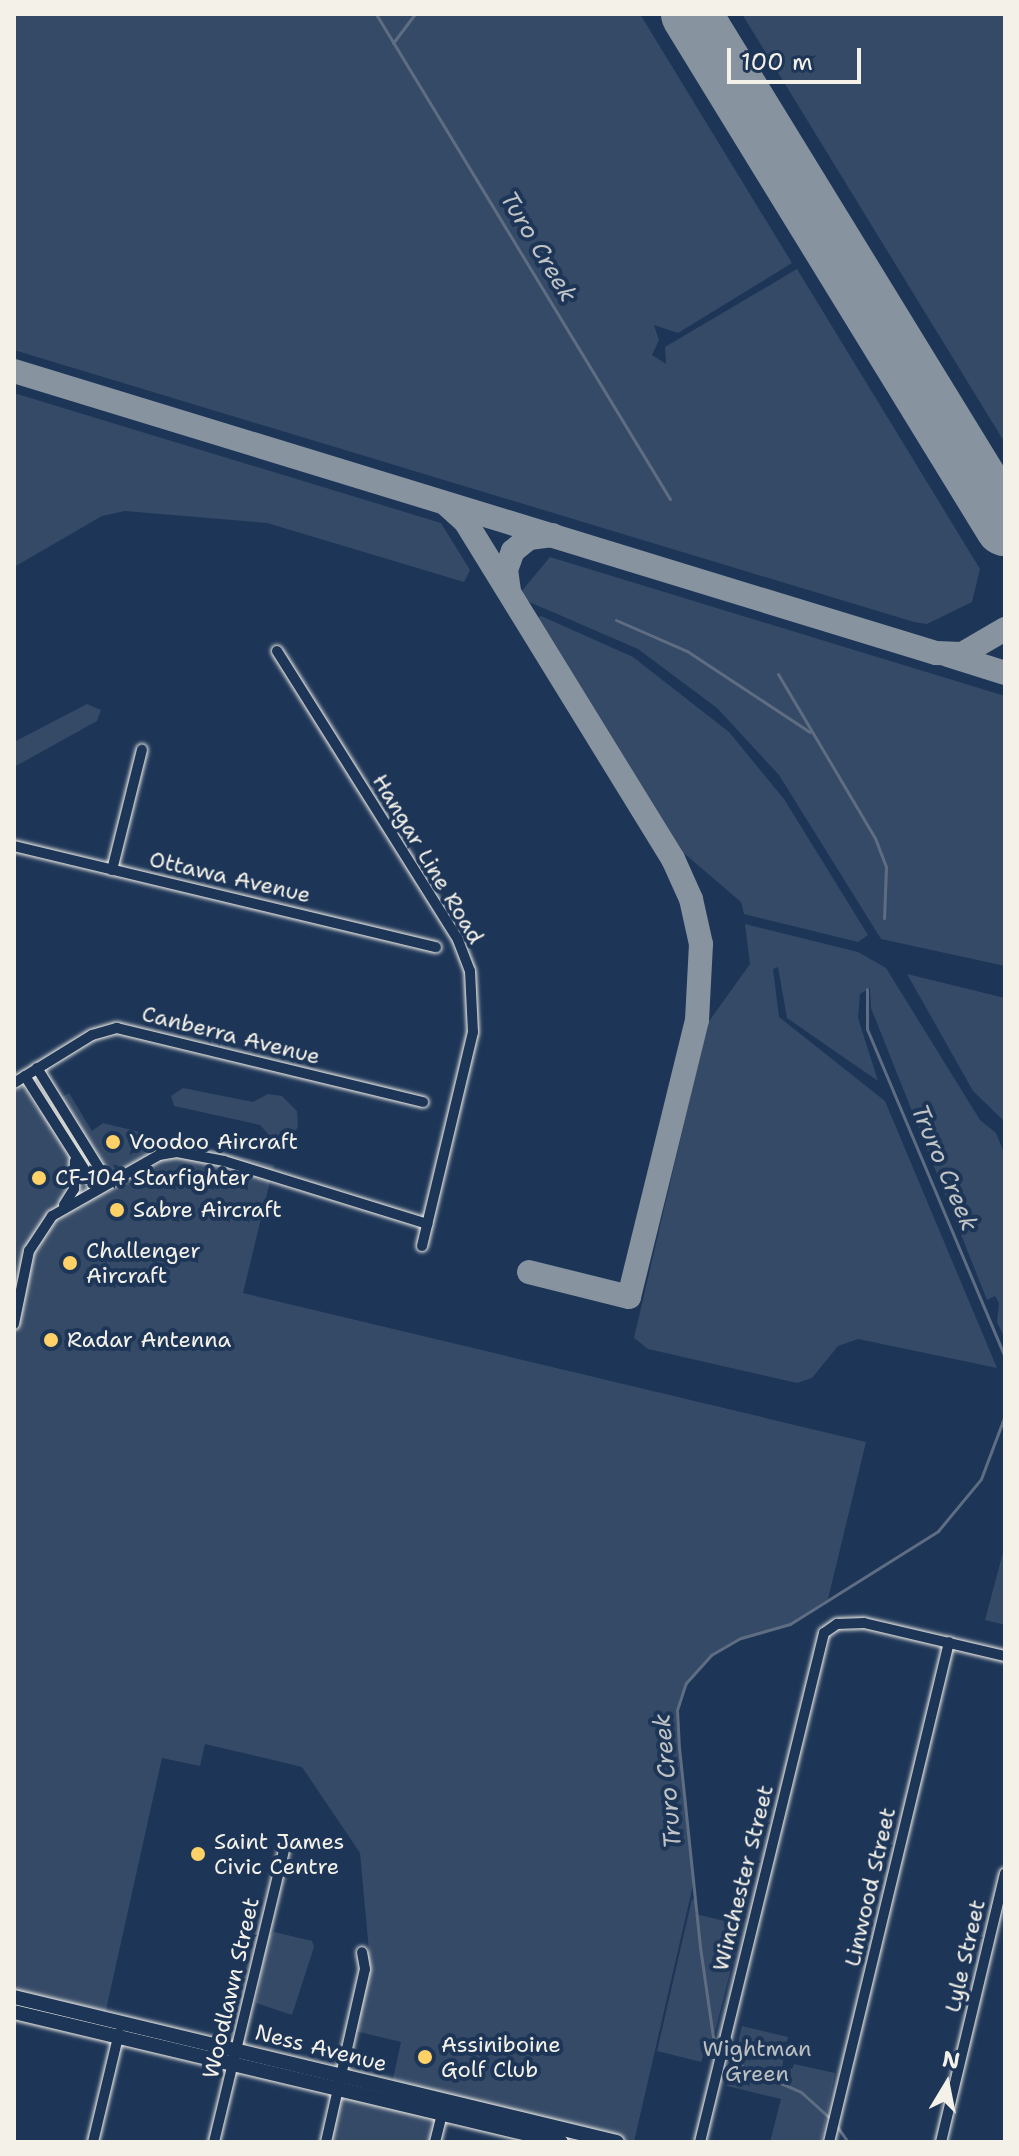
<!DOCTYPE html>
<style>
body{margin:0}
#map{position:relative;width:1019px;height:2156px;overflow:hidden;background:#1d3557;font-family:"Shantell Sans",sans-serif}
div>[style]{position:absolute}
.green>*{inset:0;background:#354a67}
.stream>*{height:3px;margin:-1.5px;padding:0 1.5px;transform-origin:1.5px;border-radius:1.5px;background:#5e6d82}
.taxiway>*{height:24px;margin:-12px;padding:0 12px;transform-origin:12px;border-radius:12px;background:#8893a0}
.runway>*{height:60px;margin:-30px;padding:0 30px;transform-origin:30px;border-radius:30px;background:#8893a0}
.roads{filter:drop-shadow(0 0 2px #f4f1e8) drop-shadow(0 0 2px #f4f1e8)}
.minor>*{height:10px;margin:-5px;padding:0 5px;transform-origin:5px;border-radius:5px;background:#1d3557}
.secondary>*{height:14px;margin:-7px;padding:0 7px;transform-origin:7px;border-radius:7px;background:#1d3557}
.dots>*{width:22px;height:22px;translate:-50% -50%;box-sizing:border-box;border:4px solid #1d3557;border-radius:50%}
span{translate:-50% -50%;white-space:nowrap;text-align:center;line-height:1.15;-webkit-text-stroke:8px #1d3557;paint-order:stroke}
.street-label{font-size:22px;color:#f4f1e8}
.poi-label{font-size:22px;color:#f4f1e8}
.left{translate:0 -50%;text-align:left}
.park-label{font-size:22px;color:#bbbfc1}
.water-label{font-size:24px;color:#c0c3c4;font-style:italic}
.frame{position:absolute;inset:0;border:16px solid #f4f1e8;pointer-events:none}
.north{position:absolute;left:907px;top:2044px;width:80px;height:80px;-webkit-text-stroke:6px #1d3557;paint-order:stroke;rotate:10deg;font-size:22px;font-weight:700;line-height:32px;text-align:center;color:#f4f1e8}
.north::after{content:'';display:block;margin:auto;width:28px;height:36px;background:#f4f1e8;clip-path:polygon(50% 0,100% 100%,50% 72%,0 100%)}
.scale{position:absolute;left:727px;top:48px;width:134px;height:36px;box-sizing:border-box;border:4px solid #f4f1e8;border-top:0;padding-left:10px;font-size:24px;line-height:28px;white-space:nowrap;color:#f4f1e8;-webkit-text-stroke:6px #1d3557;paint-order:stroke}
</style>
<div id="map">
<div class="green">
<i style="clip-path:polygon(14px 14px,640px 14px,792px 263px,678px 333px,654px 325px,659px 340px,652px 355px,666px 364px,665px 347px,797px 269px,980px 569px,972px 602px,927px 624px,914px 622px,14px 350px)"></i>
<i style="clip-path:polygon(742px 14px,1005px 14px,1005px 443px)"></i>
<i style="clip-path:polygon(14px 393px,441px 523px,470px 570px,464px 582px,267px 523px,125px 511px,102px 516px,14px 567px)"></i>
<i style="clip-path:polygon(550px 557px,1005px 696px,1005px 966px,881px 939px,779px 775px,717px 708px,638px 649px,527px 601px,521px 592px)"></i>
<i style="clip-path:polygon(541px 616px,633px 657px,729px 732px,784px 799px,868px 935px,858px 942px,744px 914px,741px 902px,679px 849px,537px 618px)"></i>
<i style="clip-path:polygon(87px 704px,101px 710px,97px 721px,14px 767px,14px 742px)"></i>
<i style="clip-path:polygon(745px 924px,858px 952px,886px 968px,980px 1120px,996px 1133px,1005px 1155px,1005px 1339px,997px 1322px,999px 1303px,995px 1296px,987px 1300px,871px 1008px,870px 988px,860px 994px,858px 1018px,878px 1081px,787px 1018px,778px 967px,773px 969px,779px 1017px,885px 1101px,997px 1368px,858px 1339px,838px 1346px,812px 1378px,797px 1383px,648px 1349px,634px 1338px,707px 1024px,750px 964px)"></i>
<i style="clip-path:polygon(907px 974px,1005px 998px,1005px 1122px,973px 1091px)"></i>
<i style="clip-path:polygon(23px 1086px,39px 1111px,69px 1093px,92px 1131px,103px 1123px,274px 1165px,243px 1293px,866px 1442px,828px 1599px,790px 1624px,742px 1638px,711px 1655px,686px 1683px,677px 1710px,693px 1885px,634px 2142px,391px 2088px,401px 2042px,351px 2030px,365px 1969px,362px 1952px,369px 1951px,360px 1853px,302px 1767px,205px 1744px,200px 1766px,162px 1758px,104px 2019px,14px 1997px,14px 1091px)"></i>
<i style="clip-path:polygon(183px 1088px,253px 1102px,268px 1094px,282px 1096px,297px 1111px,298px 1127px,288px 1141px,276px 1143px,260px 1125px,174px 1106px,171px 1096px)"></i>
<i style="clip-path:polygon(1005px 1545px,1005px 1625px,985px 1620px)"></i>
<i style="clip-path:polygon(692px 1899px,697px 1900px,695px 1914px,742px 1925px,709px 2055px,704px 2054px,701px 2062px,657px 2051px)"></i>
<i style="clip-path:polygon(274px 1932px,312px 1941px,314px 1947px,292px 2015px,256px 2003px,268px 1938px)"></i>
<i style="clip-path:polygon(742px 2026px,788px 2037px,782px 2067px,792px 2069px,794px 2064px,835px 2073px,821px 2142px,770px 2142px,781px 2099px,727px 2086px)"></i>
<i style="clip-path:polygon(338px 2090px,442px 2114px,435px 2142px,326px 2142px)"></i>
</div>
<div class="stream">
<i style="left:376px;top:14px;width:567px;rotate:58.78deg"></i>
<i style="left:393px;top:43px;width:36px;rotate:-53deg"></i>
<i style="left:616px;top:620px;width:77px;rotate:23.6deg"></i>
<i style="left:687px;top:651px;width:147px;rotate:33.4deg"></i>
<i style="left:778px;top:674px;width:191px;rotate:59.4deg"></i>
<i style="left:875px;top:838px;width:31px;rotate:69deg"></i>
<i style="left:886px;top:867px;width:51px;rotate:92.2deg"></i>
<i style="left:867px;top:989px;width:40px;rotate:90deg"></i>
<i style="left:867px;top:1029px;width:357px;rotate:67.2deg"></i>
<i style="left:720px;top:2047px;width:12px;rotate:-125deg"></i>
<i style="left:713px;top:2037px;width:91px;rotate:-98.2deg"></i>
<i style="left:700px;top:1947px;width:200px;rotate:-96deg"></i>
<i style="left:679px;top:1748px;width:38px;rotate:-93deg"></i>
<i style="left:677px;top:1710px;width:28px;rotate:-72deg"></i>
<i style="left:686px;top:1683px;width:38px;rotate:-48deg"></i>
<i style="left:711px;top:1655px;width:34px;rotate:-30deg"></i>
<i style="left:741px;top:1638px;width:51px;rotate:-15.9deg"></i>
<i style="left:790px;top:1624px;width:175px;rotate:-32.1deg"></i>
<i style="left:938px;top:1531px;width:67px;rotate:-50.4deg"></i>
<i style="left:981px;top:1479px;width:68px;rotate:-69.4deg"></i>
<i style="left:725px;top:2053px;width:11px;rotate:52deg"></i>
<i style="left:732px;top:2062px;width:75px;rotate:23.5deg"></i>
<i style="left:801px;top:2092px;width:40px;rotate:42deg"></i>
<i style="left:836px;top:2125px;width:21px;rotate:55deg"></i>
</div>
<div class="taxiway">
<i style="left:14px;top:371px;width:964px;rotate:17.01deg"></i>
<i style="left:936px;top:653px;width:26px;rotate:2deg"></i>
<i style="left:962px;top:654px;width:50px;rotate:-30.2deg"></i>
<i style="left:975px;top:480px;width:58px;rotate:59deg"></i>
<i style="left:446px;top:504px;width:25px;rotate:42deg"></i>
<i style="left:465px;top:521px;width:397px;rotate:58.4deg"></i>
<i style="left:673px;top:859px;width:44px;rotate:65.8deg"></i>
<i style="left:691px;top:899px;width:46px;rotate:77.5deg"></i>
<i style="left:701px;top:944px;width:76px;rotate:93deg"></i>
<i style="left:697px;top:1020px;width:285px;rotate:103.8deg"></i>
<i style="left:629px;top:1297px;width:103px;rotate:-166deg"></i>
<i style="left:509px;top:591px;width:21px;rotate:-98deg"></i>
<i style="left:506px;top:570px;width:20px;rotate:-70deg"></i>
<i style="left:513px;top:551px;width:21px;rotate:-39deg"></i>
<i style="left:529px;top:538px;width:24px;rotate:-7deg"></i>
<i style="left:948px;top:655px;width:60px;rotate:17.5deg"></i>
</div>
<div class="runway">
<i style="left:691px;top:14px;width:601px;rotate:58.48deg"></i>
</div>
<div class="roads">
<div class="minor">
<i style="left:277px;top:651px;width:341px;rotate:57.9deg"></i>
<i style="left:458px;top:940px;width:33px;rotate:69deg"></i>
<i style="left:470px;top:971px;width:61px;rotate:87.2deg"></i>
<i style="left:473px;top:1032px;width:220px;rotate:103.4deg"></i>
<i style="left:14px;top:846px;width:434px;rotate:13.5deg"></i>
<i style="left:112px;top:870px;width:124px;rotate:-76deg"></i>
<i style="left:37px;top:1068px;width:133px;rotate:58.2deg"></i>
<i style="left:25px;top:1076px;width:133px;rotate:57.6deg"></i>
<i style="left:14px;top:1083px;width:92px;rotate:-31.6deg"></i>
<i style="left:92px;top:1035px;width:26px;rotate:-16deg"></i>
<i style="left:117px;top:1028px;width:315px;rotate:13.6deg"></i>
<i style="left:64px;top:1205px;width:19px;rotate:-58deg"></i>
<i style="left:74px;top:1189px;width:28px;rotate:-88deg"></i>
<i style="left:14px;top:1324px;width:75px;rotate:-78.4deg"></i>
<i style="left:29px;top:1251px;width:42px;rotate:-56.7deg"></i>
<i style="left:52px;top:1216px;width:123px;rotate:-29.7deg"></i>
<i style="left:159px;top:1155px;width:18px;rotate:-9deg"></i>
<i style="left:177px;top:1152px;width:48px;rotate:10.8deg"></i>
<i style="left:224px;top:1161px;width:213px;rotate:17.2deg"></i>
<i style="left:93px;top:2142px;width:112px;rotate:-76.6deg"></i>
<i style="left:214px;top:2142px;width:309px;rotate:-76.5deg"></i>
<i style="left:326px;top:2142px;width:177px;rotate:-77.3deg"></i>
<i style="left:365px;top:1969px;width:17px;rotate:-100deg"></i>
<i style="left:435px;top:2142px;width:32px;rotate:-76deg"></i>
<i style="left:700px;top:2142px;width:524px;rotate:-76.31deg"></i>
<i style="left:824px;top:1633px;width:16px;rotate:-35deg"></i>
<i style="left:837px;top:1624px;width:27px;rotate:-2deg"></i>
<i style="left:864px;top:1623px;width:145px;rotate:13.2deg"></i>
<i style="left:829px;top:2142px;width:514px;rotate:-76.5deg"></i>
<i style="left:941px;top:2142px;width:276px;rotate:-76.6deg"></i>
</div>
<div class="secondary">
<i style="left:14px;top:1997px;width:620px;rotate:13.52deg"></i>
<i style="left:14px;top:2012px;width:562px;rotate:13.37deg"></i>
</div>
</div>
<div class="dots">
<i style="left:113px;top:1142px;background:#ffd166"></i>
<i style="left:39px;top:1178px;background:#ffd166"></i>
<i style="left:117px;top:1210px;background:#ffd166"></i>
<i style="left:70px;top:1263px;background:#ffd166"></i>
<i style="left:51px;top:1340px;background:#ffd166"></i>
<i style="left:198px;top:1854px;background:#ffd166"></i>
<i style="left:425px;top:2057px;background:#ffd166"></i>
</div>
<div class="street-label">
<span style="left:428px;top:859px;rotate:59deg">Hangar Line Road</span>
<span style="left:230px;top:877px;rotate:13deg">Ottawa Avenue</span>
<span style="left:231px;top:1035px;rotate:14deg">Canberra Avenue</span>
<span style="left:743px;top:1878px;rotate:-76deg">Winchester Street</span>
<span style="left:870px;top:1887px;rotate:-77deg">Linwood Street</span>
<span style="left:965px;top:1956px;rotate:-77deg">Lyle Street</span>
<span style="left:231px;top:1988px;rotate:-77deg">Woodlawn Street</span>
<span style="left:321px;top:2048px;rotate:14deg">Ness Avenue</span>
</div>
<div class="poi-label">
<span class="left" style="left:129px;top:1142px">Voodoo Aircraft</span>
<span class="left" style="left:55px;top:1178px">CF-104 Starfighter</span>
<span class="left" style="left:133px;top:1210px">Sabre Aircraft</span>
<span class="left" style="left:86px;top:1263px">Challenger<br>Aircraft</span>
<span class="left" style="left:67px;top:1340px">Radar Antenna</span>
<span class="left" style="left:214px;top:1854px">Saint James<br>Civic Centre</span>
<span class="left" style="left:441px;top:2057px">Assiniboine<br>Golf Club</span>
</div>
<div class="park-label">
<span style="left:757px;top:2061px">Wightman<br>Green</span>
</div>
<div class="water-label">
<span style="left:538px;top:247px;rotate:59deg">Turo Creek</span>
<span style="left:944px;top:1168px;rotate:67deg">Truro Creek</span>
<span style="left:668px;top:1781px;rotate:-95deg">Truro Creek</span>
</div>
<div class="frame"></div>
<div class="north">N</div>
<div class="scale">100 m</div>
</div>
